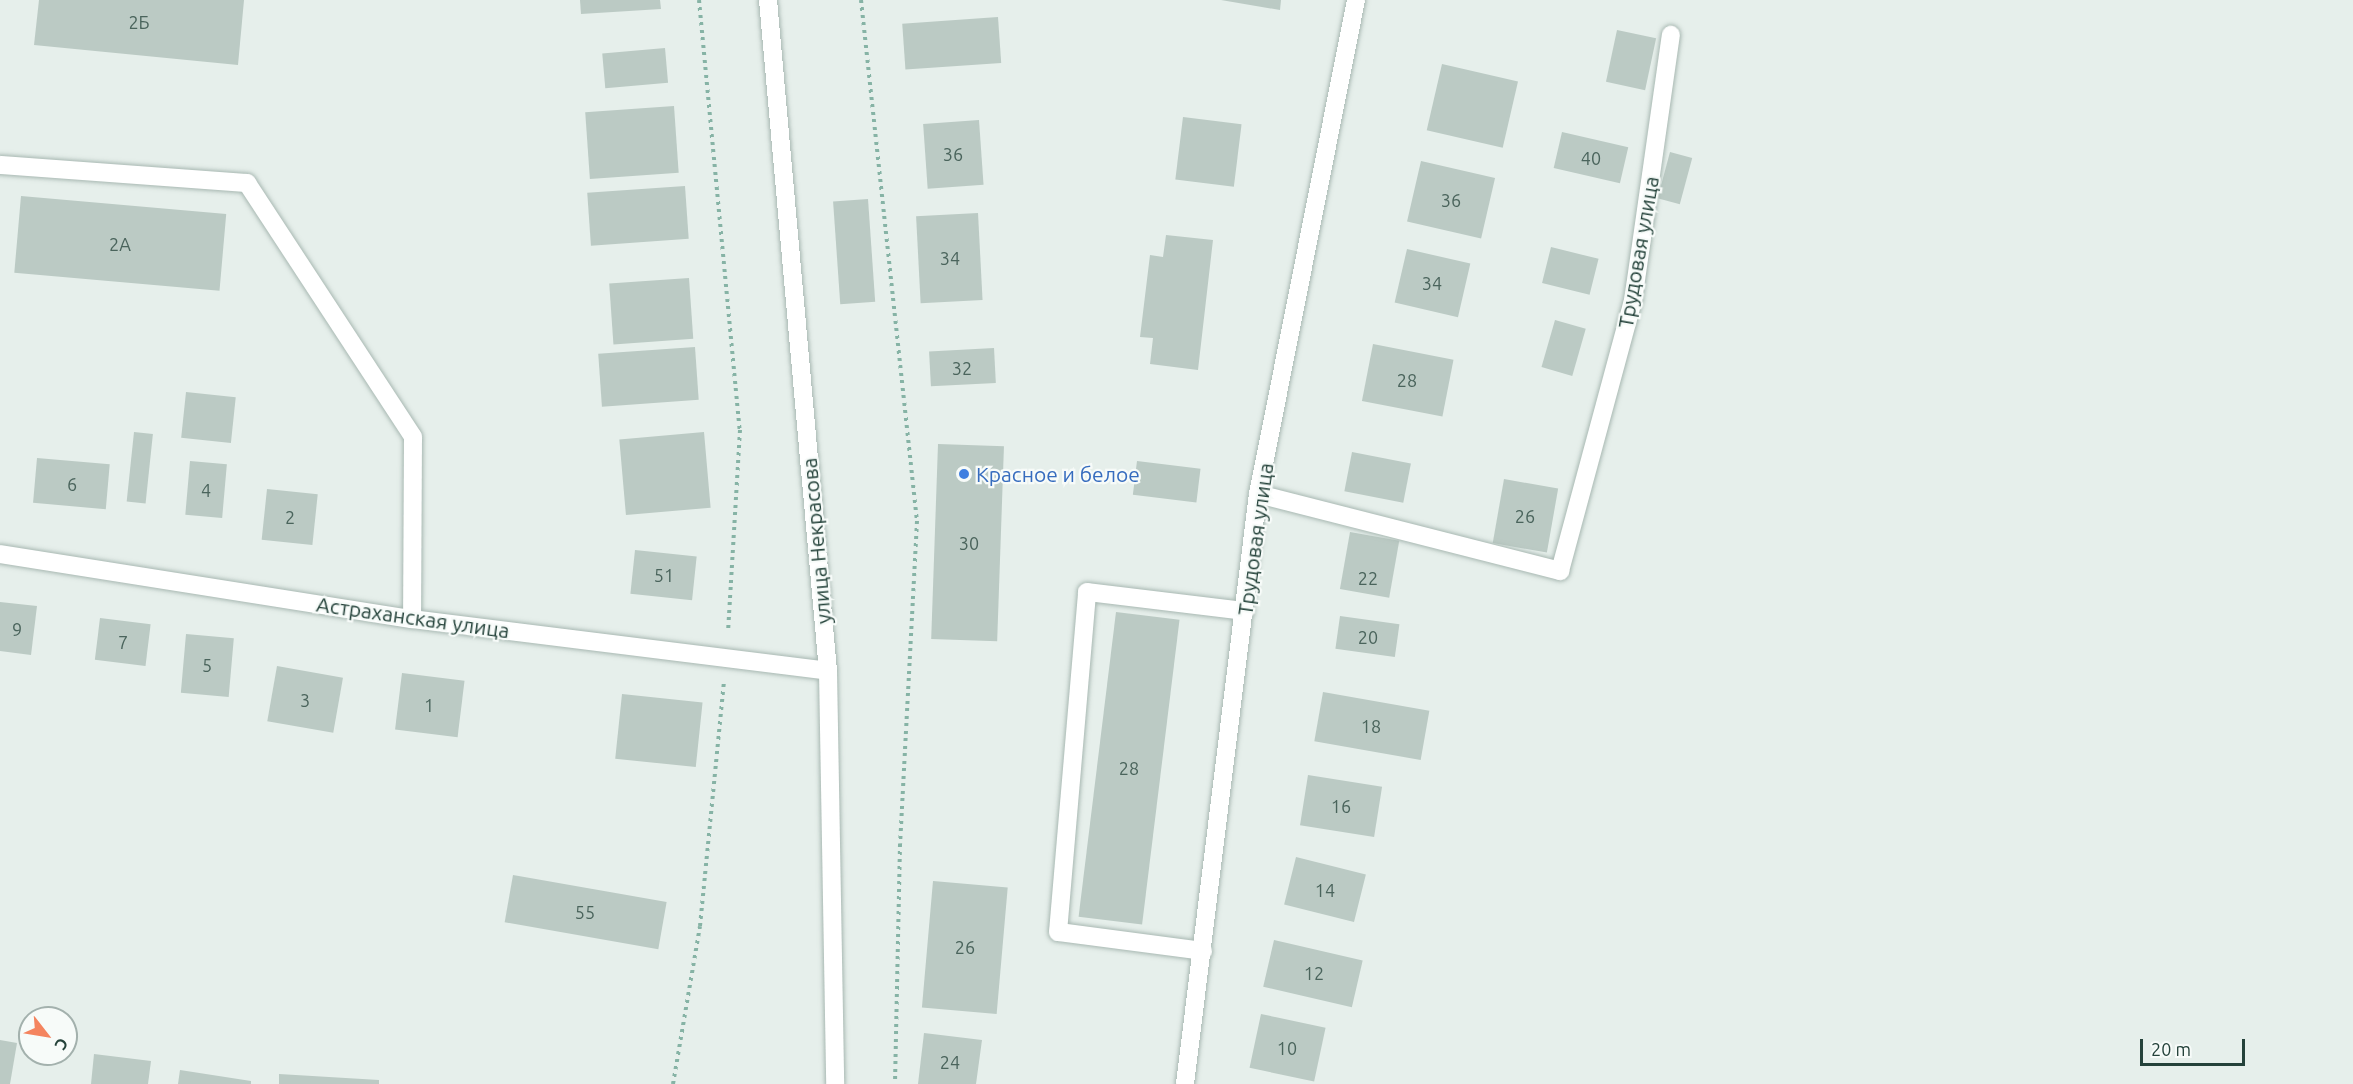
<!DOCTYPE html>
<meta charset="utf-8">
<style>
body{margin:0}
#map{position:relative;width:2353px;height:1084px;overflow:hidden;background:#e6efeb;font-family:Ubuntu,sans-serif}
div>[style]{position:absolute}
.building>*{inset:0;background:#bbcac4;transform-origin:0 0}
.path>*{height:4px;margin-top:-2px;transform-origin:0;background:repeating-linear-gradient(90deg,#86b3a5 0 3px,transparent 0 7.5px)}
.roads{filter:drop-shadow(0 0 2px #a8b8b2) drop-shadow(0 0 2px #a8b8b2)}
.minor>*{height:18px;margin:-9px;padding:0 9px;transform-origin:9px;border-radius:9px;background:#fff}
.dots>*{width:16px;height:16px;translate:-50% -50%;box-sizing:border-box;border:3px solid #f7fbf9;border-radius:50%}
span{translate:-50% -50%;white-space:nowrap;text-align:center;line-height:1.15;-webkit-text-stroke:4.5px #f7fbf9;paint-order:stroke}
.number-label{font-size:18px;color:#4a645c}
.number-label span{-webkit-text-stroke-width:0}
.street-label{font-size:21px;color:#24423a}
.shop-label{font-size:21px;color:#366cbe}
.left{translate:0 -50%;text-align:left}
.north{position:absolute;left:18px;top:1006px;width:60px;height:60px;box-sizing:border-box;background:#f7fbf9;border:2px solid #a3b1ad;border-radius:50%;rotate:121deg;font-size:16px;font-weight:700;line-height:24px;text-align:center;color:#24423a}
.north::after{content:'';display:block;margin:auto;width:21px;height:27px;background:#f4845f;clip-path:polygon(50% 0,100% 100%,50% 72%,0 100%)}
.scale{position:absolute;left:2140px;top:1039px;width:105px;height:27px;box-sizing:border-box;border:3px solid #24423a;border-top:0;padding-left:8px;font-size:18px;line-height:21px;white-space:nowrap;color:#24423a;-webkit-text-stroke:4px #f7fbf9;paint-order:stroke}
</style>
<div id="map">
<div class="building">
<i style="clip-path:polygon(39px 0,244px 0,238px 65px,34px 45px)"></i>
<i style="clip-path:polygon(580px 0,660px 0,661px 9px,581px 14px)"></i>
<i style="clip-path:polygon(1221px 0,1281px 0,1280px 10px)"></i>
<i style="left:998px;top:17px;width:46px;height:96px;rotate:86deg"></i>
<i style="left:1617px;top:30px;width:40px;height:53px;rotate:12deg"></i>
<i style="left:665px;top:48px;width:35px;height:63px;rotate:85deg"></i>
<i style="left:1442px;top:64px;width:78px;height:68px;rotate:13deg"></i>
<i style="left:674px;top:106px;width:67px;height:89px;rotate:86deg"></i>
<i style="left:1183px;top:117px;width:59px;height:63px;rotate:7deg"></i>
<i style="left:979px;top:120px;width:65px;height:56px;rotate:86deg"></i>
<i style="left:1562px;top:132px;width:68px;height:37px;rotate:13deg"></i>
<i style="left:1670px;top:152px;width:23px;height:48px;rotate:15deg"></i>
<i style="left:1421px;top:161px;width:76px;height:62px;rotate:13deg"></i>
<i style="left:685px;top:186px;width:53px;height:98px;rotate:86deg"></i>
<i style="left:21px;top:196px;width:206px;height:77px;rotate:5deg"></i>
<i style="left:868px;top:199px;width:103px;height:35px;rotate:86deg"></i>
<i style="left:978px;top:213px;width:87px;height:62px;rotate:87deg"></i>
<i style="clip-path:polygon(1166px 235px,1213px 240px,1198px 370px,1150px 364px,1153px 338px,1140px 337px,1150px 255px,1163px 257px)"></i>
<i style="left:1551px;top:247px;width:49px;height:37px;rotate:14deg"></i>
<i style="left:1407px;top:249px;width:65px;height:55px;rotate:13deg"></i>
<i style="left:689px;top:278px;width:61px;height:80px;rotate:86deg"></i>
<i style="left:1555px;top:320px;width:32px;height:49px;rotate:16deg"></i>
<i style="left:1373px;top:344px;width:82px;height:58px;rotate:11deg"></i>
<i style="left:695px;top:347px;width:53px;height:97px;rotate:86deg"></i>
<i style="left:994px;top:348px;width:35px;height:65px;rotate:87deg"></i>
<i style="left:186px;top:392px;width:50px;height:46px;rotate:6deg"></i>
<i style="left:134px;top:432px;width:19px;height:70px;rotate:6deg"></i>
<i style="left:704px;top:432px;width:76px;height:85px;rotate:85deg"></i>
<i style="left:938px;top:444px;width:66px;height:195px;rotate:2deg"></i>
<i style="left:1352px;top:452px;width:60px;height:40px;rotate:11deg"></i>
<i style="left:37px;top:458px;width:73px;height:45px;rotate:5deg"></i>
<i style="left:190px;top:461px;width:37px;height:54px;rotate:5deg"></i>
<i style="left:1137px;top:461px;width:64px;height:34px;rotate:7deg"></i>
<i style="left:1504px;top:479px;width:55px;height:65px;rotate:10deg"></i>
<i style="left:267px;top:489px;width:51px;height:51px;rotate:6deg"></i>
<i style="left:1350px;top:532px;width:50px;height:58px;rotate:10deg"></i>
<i style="left:635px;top:550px;width:62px;height:44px;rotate:6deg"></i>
<i style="clip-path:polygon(0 602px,37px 606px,31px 655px,0 651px)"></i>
<i style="left:1116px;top:612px;width:64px;height:307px;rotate:7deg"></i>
<i style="left:1340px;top:616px;width:60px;height:33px;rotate:8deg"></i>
<i style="left:100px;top:618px;width:51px;height:42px;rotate:7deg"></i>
<i style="left:186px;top:634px;width:48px;height:59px;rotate:5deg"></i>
<i style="left:277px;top:666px;width:67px;height:56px;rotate:10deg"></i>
<i style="left:402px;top:673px;width:63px;height:57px;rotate:7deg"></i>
<i style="left:1323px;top:692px;width:108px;height:50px;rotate:10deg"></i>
<i style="left:622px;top:694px;width:81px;height:65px;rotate:6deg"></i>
<i style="left:1308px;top:775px;width:75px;height:51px;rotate:9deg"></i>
<i style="left:1296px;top:857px;width:72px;height:49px;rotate:14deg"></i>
<i style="left:513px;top:875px;width:156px;height:48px;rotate:10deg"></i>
<i style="left:933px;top:881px;width:75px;height:127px;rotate:5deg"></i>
<i style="left:1274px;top:940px;width:91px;height:48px;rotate:13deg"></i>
<i style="left:1261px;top:1014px;width:66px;height:55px;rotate:12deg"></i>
<i style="clip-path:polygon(924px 1033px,982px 1040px,976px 1084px,918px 1084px)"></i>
<i style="clip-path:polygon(0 1040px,17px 1043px,10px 1084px,0 1084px)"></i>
<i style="clip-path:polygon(94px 1054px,151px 1061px,148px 1084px,91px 1084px)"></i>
<i style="clip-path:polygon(180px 1070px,251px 1081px,251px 1084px,178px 1084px)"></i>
<i style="clip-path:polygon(279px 1074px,379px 1080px,379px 1084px,279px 1084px)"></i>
</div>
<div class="path">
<i style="left:699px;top:0;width:432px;rotate:84.6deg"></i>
<i style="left:740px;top:430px;width:201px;rotate:93.4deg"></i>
<i style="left:861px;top:0;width:524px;rotate:83.87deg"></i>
<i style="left:917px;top:521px;width:323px;rotate:93deg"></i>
<i style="left:900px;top:844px;width:240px;rotate:91.2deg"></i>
<i style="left:673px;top:1084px;width:160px;rotate:-80.3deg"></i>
<i style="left:700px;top:926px;width:244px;rotate:-84.4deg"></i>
</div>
<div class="roads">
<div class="minor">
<i style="left:768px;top:0;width:674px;rotate:84.89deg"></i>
<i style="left:828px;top:671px;width:413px;rotate:89deg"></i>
<i style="left:0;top:165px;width:248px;rotate:4.2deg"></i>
<i style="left:247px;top:183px;width:303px;rotate:56.8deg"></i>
<i style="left:413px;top:437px;width:182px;rotate:90.3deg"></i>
<i style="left:1258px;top:494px;width:312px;rotate:14.3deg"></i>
<i style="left:1560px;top:571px;width:280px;rotate:-74.9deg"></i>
<i style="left:1633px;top:301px;width:269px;rotate:-81.9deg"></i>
<i style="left:0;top:554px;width:417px;rotate:9deg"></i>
<i style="left:412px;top:619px;width:419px;rotate:7.1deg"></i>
<i style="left:1203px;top:951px;width:146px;rotate:-172.5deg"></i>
<i style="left:1058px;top:932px;width:341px;rotate:-85.1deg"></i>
<i style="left:1087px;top:592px;width:159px;rotate:6.9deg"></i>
<i style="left:1185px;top:1084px;width:594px;rotate:-82.95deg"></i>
<i style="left:1258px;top:494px;width:504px;rotate:-78.78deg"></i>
</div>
</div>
<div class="dots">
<i style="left:964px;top:474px;background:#3f7fe0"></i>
</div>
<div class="number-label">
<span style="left:139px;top:22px">2Б</span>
<span style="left:953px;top:154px">36</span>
<span style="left:1591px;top:158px">40</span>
<span style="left:1451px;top:200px">36</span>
<span style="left:120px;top:244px">2А</span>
<span style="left:950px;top:258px">34</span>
<span style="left:1432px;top:283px">34</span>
<span style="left:962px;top:368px">32</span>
<span style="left:1407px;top:380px">28</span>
<span style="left:72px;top:484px">6</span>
<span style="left:206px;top:490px">4</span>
<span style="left:1525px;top:516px">26</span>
<span style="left:290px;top:517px">2</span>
<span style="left:969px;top:543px">30</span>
<span style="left:664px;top:575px">51</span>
<span style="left:1368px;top:578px">22</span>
<span style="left:17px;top:629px">9</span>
<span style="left:1368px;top:637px">20</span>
<span style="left:123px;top:642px">7</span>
<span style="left:207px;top:665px">5</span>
<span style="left:305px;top:700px">3</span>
<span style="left:429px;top:705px">1</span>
<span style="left:1371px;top:726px">18</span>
<span style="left:1129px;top:768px">28</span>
<span style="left:1341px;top:806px">16</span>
<span style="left:1325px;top:890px">14</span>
<span style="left:585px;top:912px">55</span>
<span style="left:965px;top:947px">26</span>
<span style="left:1314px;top:973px">12</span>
<span style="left:1287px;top:1048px">10</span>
<span style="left:950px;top:1062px">24</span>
</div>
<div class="street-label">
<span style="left:1638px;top:252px;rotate:-80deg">Трудовая улица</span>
<span style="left:1255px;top:539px;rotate:-82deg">Трудовая улица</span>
<span style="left:816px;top:541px;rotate:-95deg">улица Некрасова</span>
<span style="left:413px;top:617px;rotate:8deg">Астраханская улица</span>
</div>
<div class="shop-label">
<span class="left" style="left:976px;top:474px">Красное и белое</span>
</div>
<div class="north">С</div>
<div class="scale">20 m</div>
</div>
